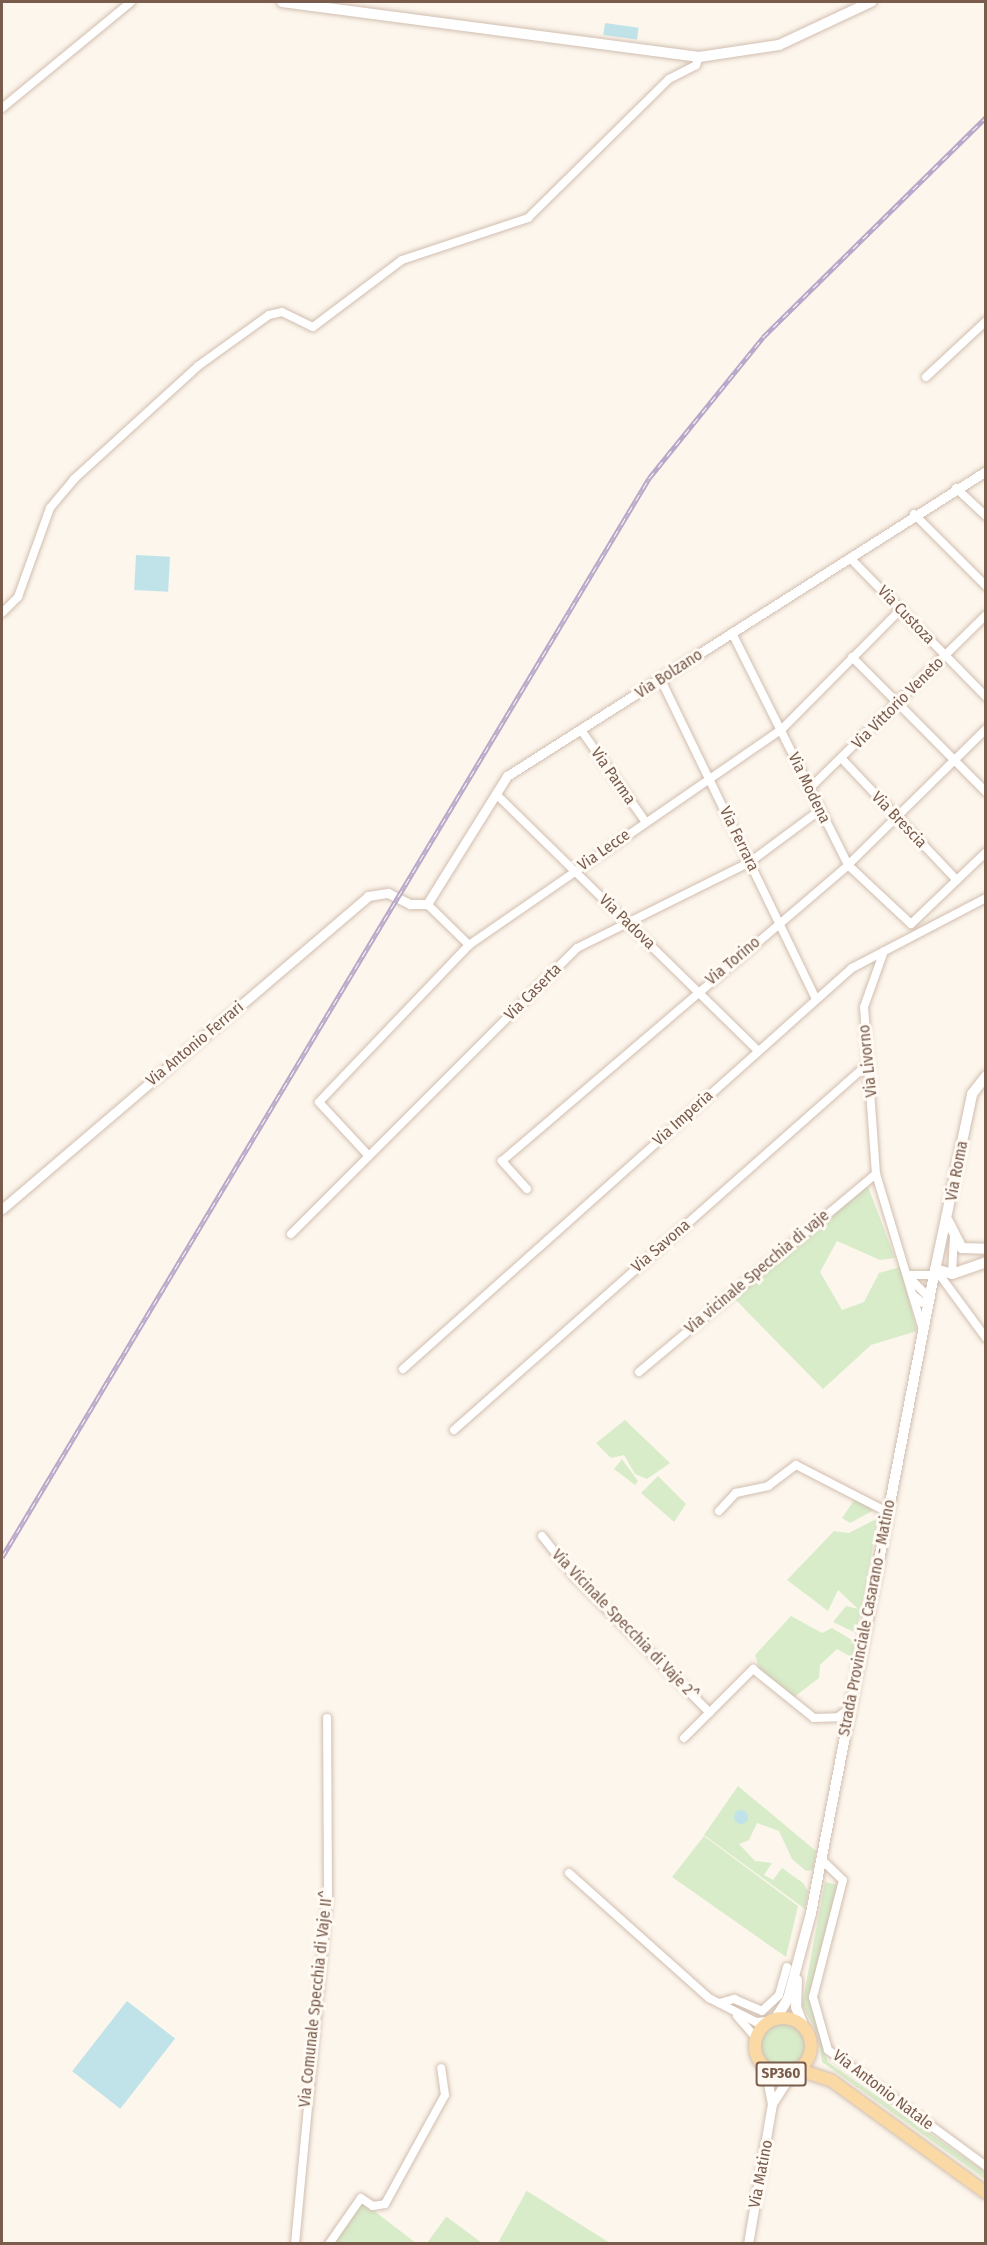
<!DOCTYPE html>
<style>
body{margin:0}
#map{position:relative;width:987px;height:2245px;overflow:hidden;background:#fdf6ec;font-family:"Fira Sans Condensed",sans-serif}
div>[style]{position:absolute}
.green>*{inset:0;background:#d8ecc9}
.round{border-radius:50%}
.water>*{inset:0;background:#bfe3e8;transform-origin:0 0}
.roads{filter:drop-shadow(0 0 2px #d1beb0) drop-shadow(0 0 2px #d1beb0)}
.minor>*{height:8px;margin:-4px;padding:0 4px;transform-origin:4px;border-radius:4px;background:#fff}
.tertiary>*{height:9px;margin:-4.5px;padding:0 4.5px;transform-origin:4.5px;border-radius:4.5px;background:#fff}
.secondary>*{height:10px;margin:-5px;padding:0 5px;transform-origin:5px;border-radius:5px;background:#fff}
.primary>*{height:12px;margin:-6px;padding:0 6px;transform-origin:6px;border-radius:6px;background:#fbd9a5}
.primary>.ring{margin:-6px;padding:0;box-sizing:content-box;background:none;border:12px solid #fbd9a5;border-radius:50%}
.rail>*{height:4.5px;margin-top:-2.25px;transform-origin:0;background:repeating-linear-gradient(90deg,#fffaf3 0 7px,#b9a8c9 0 14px);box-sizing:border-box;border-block:2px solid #b9a8c9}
span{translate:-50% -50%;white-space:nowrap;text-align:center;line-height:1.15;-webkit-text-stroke:6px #fffaf3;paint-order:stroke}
.shield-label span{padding:2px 4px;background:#fffaf3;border:2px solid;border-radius:4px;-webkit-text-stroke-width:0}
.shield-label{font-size:15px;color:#7a5c4d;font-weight:700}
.street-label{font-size:16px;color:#7a5c4d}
.frame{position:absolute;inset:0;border:3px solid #7a5c4d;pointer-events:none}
</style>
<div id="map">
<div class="green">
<i style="clip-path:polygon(867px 1184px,895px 1258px,880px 1260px,837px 1241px,820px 1272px,842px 1310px,864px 1302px,879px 1273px,900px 1267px,917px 1331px,871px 1345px,823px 1389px,732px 1296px)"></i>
<i style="clip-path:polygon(625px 1420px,670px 1463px,647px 1479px,635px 1474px,624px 1455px,611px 1458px,596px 1443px)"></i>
<i style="clip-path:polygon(622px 1459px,638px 1481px,635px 1485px,614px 1469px)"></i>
<i style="clip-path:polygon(658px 1476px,686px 1504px,674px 1522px,641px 1493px)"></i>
<i style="clip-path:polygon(855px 1499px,874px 1510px,850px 1523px,842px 1518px)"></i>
<i style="clip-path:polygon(878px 1518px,865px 1590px,856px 1633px,833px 1622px,846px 1606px,858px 1609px,838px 1590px,828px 1611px,787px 1580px,834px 1531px,849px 1533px)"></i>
<i style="clip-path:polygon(791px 1616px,822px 1633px,832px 1628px,855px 1642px,853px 1658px,837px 1649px,820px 1665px,819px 1678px,790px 1700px,760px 1670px,755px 1655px)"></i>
<i style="clip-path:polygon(738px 1786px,816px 1851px,813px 1870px,806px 1871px,792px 1859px,779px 1831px,757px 1823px,749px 1840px,739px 1844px,755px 1861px,772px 1863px,764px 1875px,773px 1880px,782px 1868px,803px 1883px,808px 1891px,805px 1909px,704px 1835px)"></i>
<i style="clip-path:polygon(704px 1836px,798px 1906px,786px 1957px,672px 1877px)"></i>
<i style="clip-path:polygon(825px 1882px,838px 1885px,809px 1999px,828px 2062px,985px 2172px,985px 2179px,822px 2062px,818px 2034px,802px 2005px)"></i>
<i class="round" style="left:760px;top:2022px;width:46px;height:46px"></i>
<i style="clip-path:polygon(527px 2190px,527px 2191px,610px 2243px,498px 2243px)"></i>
<i style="clip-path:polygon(361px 2201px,416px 2243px,332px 2244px)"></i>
<i style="clip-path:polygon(446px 2217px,447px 2217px,482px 2243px,427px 2243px)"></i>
</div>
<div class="water">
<i style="left:605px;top:23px;width:34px;height:12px;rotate:8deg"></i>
<i style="left:136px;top:555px;width:34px;height:35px;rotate:3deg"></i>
<i class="round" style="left:734px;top:1810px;width:14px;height:14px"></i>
<i style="left:127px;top:2001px;width:61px;height:89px;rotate:38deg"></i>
</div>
<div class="roads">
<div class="minor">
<i style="left:2px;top:108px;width:167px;rotate:-39.4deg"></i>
<i style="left:926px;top:377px;width:82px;rotate:-43deg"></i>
<i style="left:956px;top:488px;width:41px;rotate:43deg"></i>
<i style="left:914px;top:514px;width:102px;rotate:45deg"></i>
<i style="left:851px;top:559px;width:193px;rotate:45.6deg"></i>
<i style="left:2px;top:613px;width:23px;rotate:-45deg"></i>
<i style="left:18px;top:597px;width:95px;rotate:-70.2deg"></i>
<i style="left:50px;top:508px;width:38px;rotate:-50deg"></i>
<i style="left:74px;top:479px;width:168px;rotate:-42.3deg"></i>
<i style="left:198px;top:366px;width:87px;rotate:-35.7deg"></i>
<i style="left:269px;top:315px;width:13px;rotate:-13deg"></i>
<i style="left:282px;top:312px;width:34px;rotate:26deg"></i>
<i style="left:313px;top:327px;width:111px;rotate:-37deg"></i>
<i style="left:402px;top:260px;width:133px;rotate:-18.4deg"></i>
<i style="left:528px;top:218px;width:198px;rotate:-44.6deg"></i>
<i style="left:669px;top:79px;width:30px;rotate:-27deg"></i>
<i style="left:696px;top:65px;width:9px;rotate:-69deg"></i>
<i style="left:732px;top:633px;width:259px;rotate:63.4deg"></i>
<i style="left:848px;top:865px;width:86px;rotate:43.1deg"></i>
<i style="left:911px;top:924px;width:104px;rotate:-43.8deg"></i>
<i style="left:852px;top:657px;width:190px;rotate:45.2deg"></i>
<i style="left:661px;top:680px;width:355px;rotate:64.1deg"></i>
<i style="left:581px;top:730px;width:111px;rotate:54.9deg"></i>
<i style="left:842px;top:759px;width:167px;rotate:46.5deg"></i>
<i style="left:809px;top:789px;width:248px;rotate:-44.5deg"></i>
<i style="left:496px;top:794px;width:367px;rotate:44.4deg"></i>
<i style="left:427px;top:904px;width:59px;rotate:44.3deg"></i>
<i style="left:884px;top:951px;width:59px;rotate:109.7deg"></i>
<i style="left:864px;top:1007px;width:167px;rotate:85.9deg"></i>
<i style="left:876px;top:1174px;width:163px;rotate:73.2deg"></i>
<i style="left:368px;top:1155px;width:72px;rotate:-132.8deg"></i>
<i style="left:319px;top:1102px;width:217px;rotate:-46.3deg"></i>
<i style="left:469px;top:945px;width:379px;rotate:-34.6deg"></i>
<i style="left:781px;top:730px;width:169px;rotate:-45.2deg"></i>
<i style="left:527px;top:1189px;width:38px;rotate:-132deg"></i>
<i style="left:502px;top:1161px;width:455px;rotate:-40.5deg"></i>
<i style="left:848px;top:865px;width:194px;rotate:-44.6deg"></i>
<i style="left:291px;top:1234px;width:404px;rotate:-45deg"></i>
<i style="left:577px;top:948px;width:193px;rotate:-26.4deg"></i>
<i style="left:750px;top:862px;width:87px;rotate:-36.6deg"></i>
<i style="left:936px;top:1270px;width:84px;rotate:53.7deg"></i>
<i style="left:952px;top:1274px;width:37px;rotate:-87deg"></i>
<i style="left:907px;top:1275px;width:33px;rotate:46deg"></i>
<i style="left:930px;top:1299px;width:8px;rotate:150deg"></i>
<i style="left:923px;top:1303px;width:13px;rotate:-141deg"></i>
<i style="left:907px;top:1275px;width:27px"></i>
<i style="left:403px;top:1369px;width:602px;rotate:-41.77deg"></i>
<i style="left:852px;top:968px;width:151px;rotate:-27.6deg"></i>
<i style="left:639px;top:1372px;width:309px;rotate:-39.9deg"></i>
<i style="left:454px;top:1430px;width:554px;rotate:-41.49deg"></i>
<i style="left:719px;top:1511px;width:25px;rotate:-47deg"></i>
<i style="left:736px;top:1493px;width:33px;rotate:-12deg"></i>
<i style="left:768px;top:1486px;width:35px;rotate:-37deg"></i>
<i style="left:796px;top:1465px;width:102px;rotate:27.3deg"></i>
<i style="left:542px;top:1536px;width:50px;rotate:51.5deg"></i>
<i style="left:573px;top:1575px;width:194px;rotate:45.2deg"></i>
<i style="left:684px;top:1738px;width:98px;rotate:-45deg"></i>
<i style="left:753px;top:1669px;width:78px;rotate:38.8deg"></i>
<i style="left:814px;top:1718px;width:24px;rotate:-2deg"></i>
<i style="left:838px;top:1717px;width:14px;rotate:-36deg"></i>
<i style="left:822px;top:1860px;width:29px;rotate:44deg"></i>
<i style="left:843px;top:1880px;width:121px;rotate:104.4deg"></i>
<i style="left:813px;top:1997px;width:55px;rotate:74.2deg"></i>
<i style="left:828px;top:2050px;width:196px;rotate:36.3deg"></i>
<i style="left:569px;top:1873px;width:188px;rotate:41.8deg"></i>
<i style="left:709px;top:1998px;width:53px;rotate:27.1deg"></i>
<i style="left:756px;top:2022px;width:12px;rotate:-5deg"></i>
<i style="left:719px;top:2003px;width:16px;rotate:-15deg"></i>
<i style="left:734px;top:1999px;width:30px;rotate:23deg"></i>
<i style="left:762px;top:2011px;width:23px;rotate:-43deg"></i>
<i style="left:779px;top:1995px;width:29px;rotate:-74deg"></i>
<i style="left:737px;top:2016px;width:29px;rotate:49deg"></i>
<i style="left:295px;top:2244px;width:351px;rotate:-84.6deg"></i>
<i style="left:328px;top:1895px;width:177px;rotate:-90.3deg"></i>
<i style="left:329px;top:2244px;width:56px;rotate:-55.2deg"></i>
<i style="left:361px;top:2198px;width:14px;rotate:34deg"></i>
<i style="left:373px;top:2206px;width:12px;rotate:-9deg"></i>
<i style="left:385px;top:2204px;width:124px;rotate:-61.2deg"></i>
<i style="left:445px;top:2095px;width:27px;rotate:-98deg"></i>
</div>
<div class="tertiary">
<i style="left:2px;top:1209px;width:482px;rotate:-40.5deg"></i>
<i style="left:368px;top:896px;width:20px;rotate:-9deg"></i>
<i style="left:388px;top:893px;width:25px;rotate:27deg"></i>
<i style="left:410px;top:904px;width:17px"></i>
<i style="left:427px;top:904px;width:151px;rotate:-58deg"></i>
<i style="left:507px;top:776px;width:568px;rotate:-32.49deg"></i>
<i style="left:773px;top:2102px;width:35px;rotate:-57deg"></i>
<i style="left:748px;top:2244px;width:142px;rotate:-80.3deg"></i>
<i style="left:772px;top:2104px;width:37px;rotate:-101deg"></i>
</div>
<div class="secondary">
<i style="left:282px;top:2px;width:421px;rotate:7.5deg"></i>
<i style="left:699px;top:57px;width:81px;rotate:-8.5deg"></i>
<i style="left:779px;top:45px;width:102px;rotate:-25.1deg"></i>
<i style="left:948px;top:1221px;width:30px;rotate:63deg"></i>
<i style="left:962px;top:1248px;width:24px;rotate:2deg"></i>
<i style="left:935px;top:1269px;width:18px;rotate:16deg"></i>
<i style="left:952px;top:1274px;width:36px;rotate:-19deg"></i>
<i style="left:797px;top:1980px;width:27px;rotate:92deg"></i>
<i style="left:796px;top:2007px;width:19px;rotate:69deg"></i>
<i style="left:776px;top:2018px;width:22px;rotate:-58deg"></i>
<i style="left:788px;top:1999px;width:89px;rotate:-75deg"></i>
<i style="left:811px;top:1913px;width:650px;rotate:-79.09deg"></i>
<i style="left:934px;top:1275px;width:185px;rotate:-78.1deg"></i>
<i style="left:972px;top:1094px;width:23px;rotate:-52deg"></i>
</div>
<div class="primary">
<i class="ring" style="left:755px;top:2018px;width:44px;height:44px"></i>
<i style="left:799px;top:2070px;width:35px;rotate:18deg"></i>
<i style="left:832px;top:2081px;width:190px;rotate:36deg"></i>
</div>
</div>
<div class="rail">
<i style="left:2px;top:1557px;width:1258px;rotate:-59.05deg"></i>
<i style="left:649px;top:478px;width:181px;rotate:-51deg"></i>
<i style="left:763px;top:337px;width:313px;rotate:-44.6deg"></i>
</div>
<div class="shield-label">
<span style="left:781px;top:2074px">SP360</span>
</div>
<div class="street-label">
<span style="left:906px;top:615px;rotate:46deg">Via Custoza</span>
<span style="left:669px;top:674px;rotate:-33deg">Via Bolzano</span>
<span style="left:898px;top:703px;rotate:-45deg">Via Vittorio Veneto</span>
<span style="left:613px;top:776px;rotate:55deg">Via Parma</span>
<span style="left:809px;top:788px;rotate:64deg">Via Modena</span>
<span style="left:899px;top:820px;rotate:46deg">Via Brescia</span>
<span style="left:739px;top:839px;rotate:64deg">Via Ferrara</span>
<span style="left:604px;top:850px;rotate:-35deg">Via Lecce</span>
<span style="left:627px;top:922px;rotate:44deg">Via Padova</span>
<span style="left:733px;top:961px;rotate:-40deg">Via Torino</span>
<span style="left:533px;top:992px;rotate:-45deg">Via Caserta</span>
<span style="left:195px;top:1044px;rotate:-40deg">Via Antonio Ferrari</span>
<span style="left:868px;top:1061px;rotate:-96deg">Via Livorno</span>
<span style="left:683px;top:1118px;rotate:-42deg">Via Imperia</span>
<span style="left:957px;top:1171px;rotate:-79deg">Via Roma</span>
<span style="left:661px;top:1246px;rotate:-41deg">Via Savona</span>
<span style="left:757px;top:1272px;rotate:-40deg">Via vicinale Specchia di vaje</span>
<span style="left:867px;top:1618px;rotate:-79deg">Strada Provinciale Casarano - Matino</span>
<span style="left:625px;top:1625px;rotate:46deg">Via Vicinale Specchia di Vaje 2^</span>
<span style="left:316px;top:1999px;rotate:-84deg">Via Comunale Specchia di Vaje II^</span>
<span style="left:883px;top:2090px;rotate:37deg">Via Antonio Natale</span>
<span style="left:761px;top:2174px;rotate:-79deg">Via Matino</span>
</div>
<div class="frame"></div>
</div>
